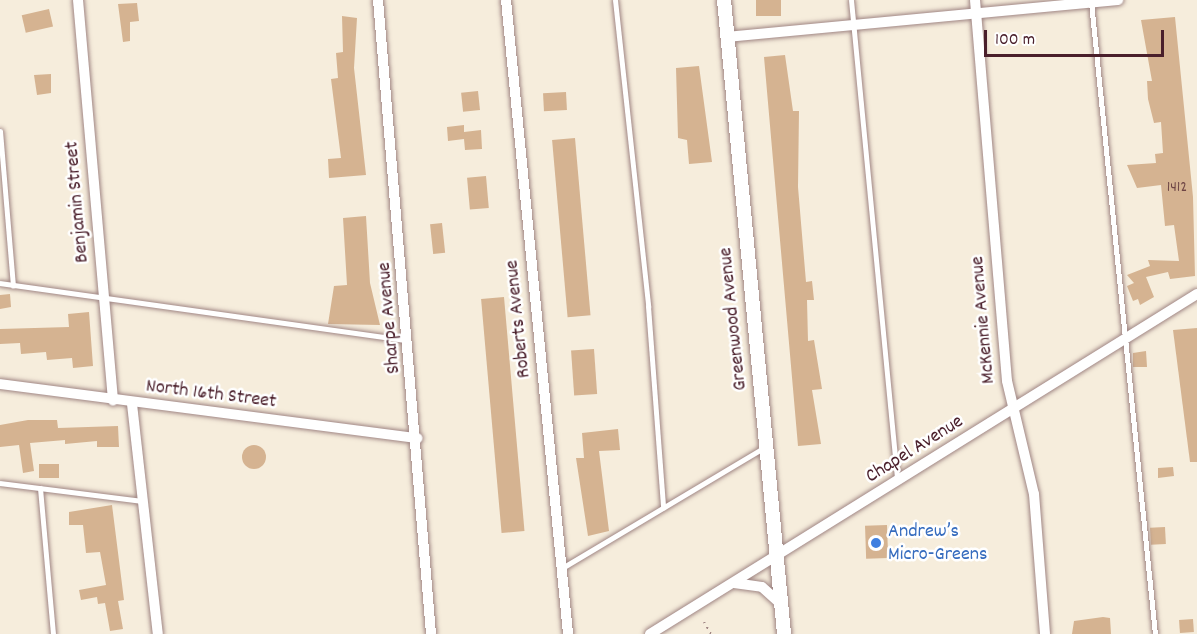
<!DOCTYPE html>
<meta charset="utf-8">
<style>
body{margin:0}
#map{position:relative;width:1197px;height:634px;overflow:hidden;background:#f6eddc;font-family:Dekko,sans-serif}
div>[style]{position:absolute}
.building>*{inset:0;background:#d5b391;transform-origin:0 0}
.round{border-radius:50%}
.path>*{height:2px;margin-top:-1px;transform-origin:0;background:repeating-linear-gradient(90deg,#a08684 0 1.5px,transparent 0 6px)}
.roads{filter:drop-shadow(0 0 2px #a08684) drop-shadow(0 0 2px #a08684)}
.service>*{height:5px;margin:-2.5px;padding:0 2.5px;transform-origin:2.5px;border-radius:2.5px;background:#fff}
.minor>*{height:10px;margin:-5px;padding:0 5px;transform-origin:5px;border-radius:5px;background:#fff}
.tertiary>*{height:14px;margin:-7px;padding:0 7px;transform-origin:7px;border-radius:7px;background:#fff}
.dots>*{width:16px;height:16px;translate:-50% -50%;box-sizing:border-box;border:3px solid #fff;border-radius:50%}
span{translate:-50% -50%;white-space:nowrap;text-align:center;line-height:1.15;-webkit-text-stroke:5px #fff;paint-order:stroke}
.number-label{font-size:16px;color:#6d4444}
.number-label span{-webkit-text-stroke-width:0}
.street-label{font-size:20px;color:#4a1f2b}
.shop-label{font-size:20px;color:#366cbe}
.left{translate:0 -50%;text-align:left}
.scale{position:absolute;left:984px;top:30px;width:180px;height:27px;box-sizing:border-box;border:3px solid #4a1f2b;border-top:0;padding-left:8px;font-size:18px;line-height:21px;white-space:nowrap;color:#4a1f2b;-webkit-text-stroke:4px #fff;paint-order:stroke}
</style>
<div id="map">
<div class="building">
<i style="left:756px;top:0;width:25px;height:16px"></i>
<i style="clip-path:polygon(137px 3px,139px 21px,130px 22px,130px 41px,123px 42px,118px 4px)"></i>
<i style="left:49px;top:9px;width:18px;height:28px;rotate:77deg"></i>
<i style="clip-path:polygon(342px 16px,357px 18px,354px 68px,366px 175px,329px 178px,328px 159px,341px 158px,331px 79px,338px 78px,336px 53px,343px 52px)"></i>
<i style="clip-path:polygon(1175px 17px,1193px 197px,1195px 276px,1170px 279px,1168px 272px,1146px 277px,1154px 297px,1140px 305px,1138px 299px,1133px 301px,1127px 286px,1134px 283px,1127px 275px,1150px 266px,1148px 260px,1179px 261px,1174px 225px,1165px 226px,1161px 185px,1137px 188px,1127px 165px,1156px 163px,1155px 154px,1163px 153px,1161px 122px,1154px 123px,1148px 99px,1147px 81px,1152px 81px,1141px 20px)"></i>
<i style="clip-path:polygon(785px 55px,793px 111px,799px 111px,798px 187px,806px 282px,812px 281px,814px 300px,807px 300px,808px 341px,814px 340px,822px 389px,812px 390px,821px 444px,798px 446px,764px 57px)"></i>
<i style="clip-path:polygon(699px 66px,712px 162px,689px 164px,687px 140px,678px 138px,676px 68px)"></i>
<i style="clip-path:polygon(51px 74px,51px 93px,37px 95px,34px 75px)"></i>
<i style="left:478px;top:91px;width:19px;height:17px;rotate:84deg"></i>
<i style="left:566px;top:92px;width:18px;height:23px;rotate:87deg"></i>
<i style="clip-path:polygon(464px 125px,464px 132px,481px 130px,482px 149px,465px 150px,464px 139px,448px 141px,447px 127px)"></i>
<i style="left:575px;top:138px;width:178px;height:23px;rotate:85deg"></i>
<i style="left:486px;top:176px;width:32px;height:19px;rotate:85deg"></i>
<i style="clip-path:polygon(366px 216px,370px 283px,380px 325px,328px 324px,334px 286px,347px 285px,343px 218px)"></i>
<i style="left:442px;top:223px;width:30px;height:12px;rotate:84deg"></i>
<i style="clip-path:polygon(10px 294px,11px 307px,0 309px,0 295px)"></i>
<i style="left:504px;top:297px;width:235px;height:23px;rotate:85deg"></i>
<i style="clip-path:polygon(89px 312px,93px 366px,73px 368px,72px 358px,47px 360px,46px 352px,21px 354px,20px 343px,0 344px,0 329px,69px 327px,68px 314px)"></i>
<i style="clip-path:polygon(1197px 328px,1197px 462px,1190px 462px,1173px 330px)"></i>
<i style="left:594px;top:349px;width:45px;height:23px;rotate:86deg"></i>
<i style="clip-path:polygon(1146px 351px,1147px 367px,1133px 367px,1133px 353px)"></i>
<i style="clip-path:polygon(28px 420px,57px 420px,58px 428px,118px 426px,119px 447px,97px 447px,97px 441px,65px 444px,65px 440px,30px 443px,34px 471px,23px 473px,19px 445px,0 447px,0 425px)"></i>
<i style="clip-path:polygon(618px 429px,620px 450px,599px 451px,609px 531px,588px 536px,576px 458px,584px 458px,582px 433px)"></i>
<i class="round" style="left:242px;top:445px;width:24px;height:24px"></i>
<i style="left:59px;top:464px;width:14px;height:20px;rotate:90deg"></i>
<i style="clip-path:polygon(1173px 467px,1174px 476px,1158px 478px,1158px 468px)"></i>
<i style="clip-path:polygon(112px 505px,124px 600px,118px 601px,123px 629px,110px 631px,105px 603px,98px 604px,97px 597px,81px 600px,79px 590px,106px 585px,100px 552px,86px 553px,83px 525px,69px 525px,69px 512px)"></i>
<i style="left:887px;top:525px;width:33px;height:22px;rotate:88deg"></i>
<i style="left:1165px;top:527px;width:17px;height:15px;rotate:87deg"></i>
<i style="clip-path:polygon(1103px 617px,1110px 618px,1111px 634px,1072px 634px,1074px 621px)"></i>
<i style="left:1193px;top:619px;width:13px;height:14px;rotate:86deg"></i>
</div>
<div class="path">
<i style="left:704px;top:622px;width:14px;rotate:60deg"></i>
</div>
<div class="roads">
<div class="service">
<i style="left:615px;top:0;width:308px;rotate:83.8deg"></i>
<i style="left:648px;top:306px;width:202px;rotate:85.7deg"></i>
<i style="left:851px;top:0;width:483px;rotate:84.5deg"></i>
<i style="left:1091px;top:2px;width:635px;rotate:84.22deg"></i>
<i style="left:0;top:131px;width:155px;rotate:85.2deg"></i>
<i style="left:0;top:283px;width:412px;rotate:8deg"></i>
<i style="left:0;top:483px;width:143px;rotate:7.2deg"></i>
<i style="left:40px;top:488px;width:147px;rotate:84.9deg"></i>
<i style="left:562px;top:568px;width:236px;rotate:-30.8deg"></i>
</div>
<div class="minor">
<i style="left:78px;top:0;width:402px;rotate:85deg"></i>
<i style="left:378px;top:0;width:636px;rotate:85.22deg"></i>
<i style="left:506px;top:0;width:637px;rotate:84.41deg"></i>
<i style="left:975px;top:0;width:382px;rotate:85.2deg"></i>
<i style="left:1007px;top:381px;width:116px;rotate:76.6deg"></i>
<i style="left:1034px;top:494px;width:140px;rotate:85.5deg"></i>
<i style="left:726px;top:37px;width:394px;rotate:-5.4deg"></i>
<i style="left:0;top:384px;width:421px;rotate:7.4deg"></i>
<i style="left:132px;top:404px;width:231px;rotate:83.6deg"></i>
<i style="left:734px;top:583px;width:28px;rotate:8deg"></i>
<i style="left:762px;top:587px;width:25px;rotate:42deg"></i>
<i style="left:650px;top:634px;width:644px;rotate:-31.86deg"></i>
</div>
<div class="tertiary">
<i style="left:724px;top:0;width:637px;rotate:84.59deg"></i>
</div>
</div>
<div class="dots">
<i style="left:876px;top:543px;background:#3f7fe0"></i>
</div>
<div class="number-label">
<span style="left:1177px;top:188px">1412</span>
</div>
<div class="street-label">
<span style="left:78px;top:202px;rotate:-95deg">Benjamin Street</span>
<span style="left:390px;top:318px;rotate:-95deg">Sharpe Avenue</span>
<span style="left:519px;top:319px;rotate:-96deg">Roberts Avenue</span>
<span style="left:734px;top:319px;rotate:-96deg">Greenwood Avenue</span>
<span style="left:984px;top:320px;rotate:-95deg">McKennie Avenue</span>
<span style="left:211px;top:395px;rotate:7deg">North 16th Street</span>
<span style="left:915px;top:450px;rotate:-32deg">Chapel Avenue</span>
</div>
<div class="shop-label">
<span class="left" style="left:888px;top:544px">Andrew’s<br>Micro-Greens</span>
</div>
<div class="scale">100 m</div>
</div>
